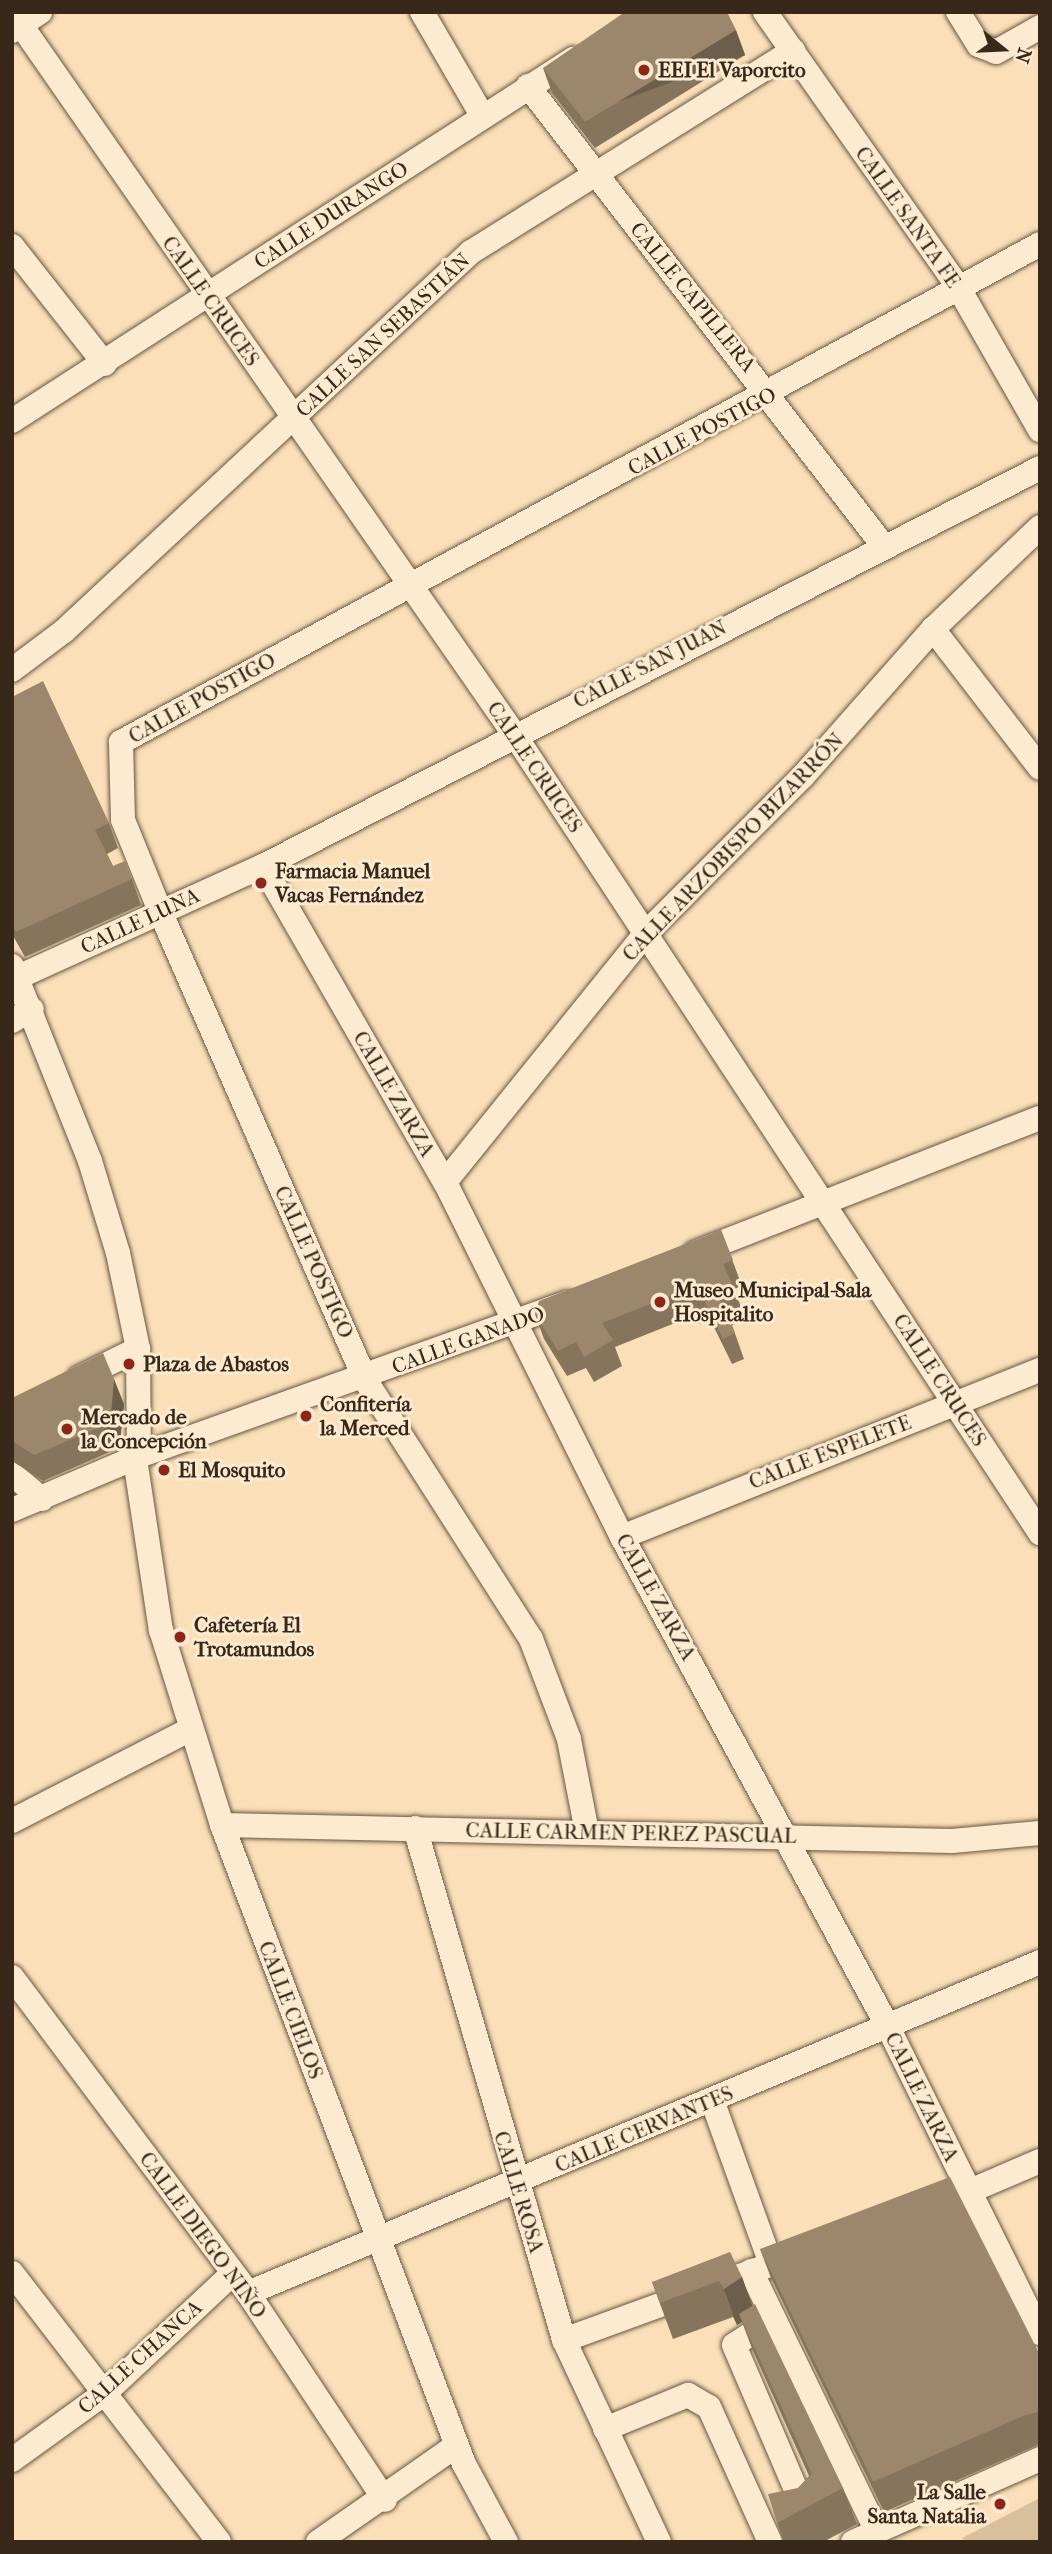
<!DOCTYPE html>
<meta charset="utf-8">
<style>
body{margin:0}
#map{position:relative;width:1052px;height:2554px;overflow:hidden;background:#fadfb8;font-family:"IM FELL French Canon",serif}
div>[style]{position:absolute}
.green>*{inset:0;background:#d9c09d}
.roads{filter:drop-shadow(0 0 2px #685642) drop-shadow(0 0 2px #685642)}
.minor>*{height:24px;margin:-12px;padding:0 12px;transform-origin:12px;border-radius:12px;background:#fcead1}
.wall>*{inset:0;background:#86745d}
.shaded-wall>*{inset:0;background:#6d5e4c;transform-origin:0 0}
.building>*{inset:0;background:#9c876c}
.dots>*{width:19px;height:19px;translate:-50% -50%;box-sizing:border-box;border:4px solid #fcead1;border-radius:50%}
span{translate:-50% -50%;white-space:nowrap;text-align:center;line-height:1.15;-webkit-text-stroke:6px #fcead1;paint-order:stroke}
.poi-label{font-size:21px;color:#37281a;font-weight:700}
.left{translate:0 -50%;text-align:left}
.right{translate:-100% -50%;text-align:right}
.street-label{font-size:21px;color:#37281a}
.frame{position:absolute;inset:0;border:14px solid #37281a;pointer-events:none}
.north{position:absolute;left:968px;top:14px;width:70px;height:70px;-webkit-text-stroke:5px #fcead1;paint-order:stroke;rotate:108deg;font-size:19px;font-weight:700;line-height:28px;text-align:center;color:#37281a}
.north::after{content:'';display:block;margin:auto;width:24px;height:32px;background:#37281a;clip-path:polygon(50% 0,100% 100%,50% 72%,0 100%)}
</style>
<div id="map">
<div class="green">
<i style="clip-path:polygon(1040px 2498px,1040px 2542px,965px 2542px,962px 2538px)"></i>
</div>
<div class="roads">
<div class="minor">
<i style="left:12px;top:12px;width:879px;rotate:55.19deg"></i>
<i style="left:514px;top:734px;width:957px;rotate:56.64deg"></i>
<i style="left:422px;top:12px;width:119px;rotate:59.8deg"></i>
<i style="left:765px;top:12px;width:336px;rotate:54.9deg"></i>
<i style="left:958px;top:287px;width:165px;rotate:60.2deg"></i>
<i style="left:958px;top:12px;width:39px;rotate:58deg"></i>
<i style="left:979px;top:45px;width:18px;rotate:22deg"></i>
<i style="left:996px;top:52px;width:51px;rotate:-29.6deg"></i>
<i style="left:12px;top:31px;width:34px;rotate:-34deg"></i>
<i style="left:528px;top:86px;width:579px;rotate:52.3deg"></i>
<i style="left:12px;top:246px;width:150px;rotate:51.8deg"></i>
<i style="left:12px;top:421px;width:668px;rotate:-32.83deg"></i>
<i style="left:933px;top:629px;width:175px;rotate:52.4deg"></i>
<i style="left:12px;top:670px;width:65px;rotate:-36.9deg"></i>
<i style="left:64px;top:631px;width:556px;rotate:-42.96deg"></i>
<i style="left:471px;top:252px;width:380px;rotate:-32deg"></i>
<i style="left:263px;top:866px;width:365px;rotate:60.1deg"></i>
<i style="left:445px;top:1182px;width:397px;rotate:63.5deg"></i>
<i style="left:622px;top:1537px;width:555px;rotate:61.5deg"></i>
<i style="left:887px;top:2025px;width:344px;rotate:63.6deg"></i>
<i style="left:12px;top:966px;width:210px;rotate:68.2deg"></i>
<i style="left:90px;top:1161px;width:96px;rotate:73.1deg"></i>
<i style="left:118px;top:1253px;width:98px;rotate:78.2deg"></i>
<i style="left:138px;top:1349px;width:107px;rotate:89.5deg"></i>
<i style="left:18px;top:977px;width:269px;rotate:-24.4deg"></i>
<i style="left:263px;top:866px;width:873px;rotate:-27.12deg"></i>
<i style="left:12px;top:1021px;width:23px;rotate:-31deg"></i>
<i style="left:445px;top:1182px;width:319px;rotate:-51.1deg"></i>
<i style="left:645px;top:934px;width:223px;rotate:-45deg"></i>
<i style="left:803px;top:776px;width:196px;rotate:-48.5deg"></i>
<i style="left:933px;top:629px;width:148px;rotate:-43.6deg"></i>
<i style="left:695px;top:1253px;width:370px;rotate:-21.4deg"></i>
<i style="left:79px;top:1378px;width:66px;rotate:-26.2deg"></i>
<i style="left:135px;top:1459px;width:173px;rotate:81.4deg"></i>
<i style="left:161px;top:1630px;width:204px;rotate:72.6deg"></i>
<i style="left:222px;top:1825px;width:683px;rotate:69.26deg"></i>
<i style="left:464px;top:2464px;width:89px;rotate:61.7deg"></i>
<i style="left:12px;top:1474px;width:39px;rotate:40deg"></i>
<i style="left:12px;top:1510px;width:138px;rotate:-23deg"></i>
<i style="left:139px;top:1456px;width:455px;rotate:-19.7deg"></i>
<i style="left:622px;top:1537px;width:450px;rotate:-21.8deg"></i>
<i style="left:12px;top:1821px;width:201px;rotate:-27.2deg"></i>
<i style="left:222px;top:1825px;width:730px;rotate:1.26deg"></i>
<i style="left:952px;top:1841px;width:88px;rotate:-5.2deg"></i>
<i style="left:415px;top:1828px;width:533px;rotate:73.77deg"></i>
<i style="left:564px;top:2340px;width:223px;rotate:64.8deg"></i>
<i style="left:587px;top:1832px;width:95px;rotate:-101deg"></i>
<i style="left:569px;top:1739px;width:107px;rotate:-110.8deg"></i>
<i style="left:531px;top:1639px;width:308px;rotate:-122.6deg"></i>
<i style="left:365px;top:1379px;width:511px;rotate:-113.66deg"></i>
<i style="left:160px;top:911px;width:98px;rotate:-112.1deg"></i>
<i style="left:123px;top:820px;width:78px;rotate:-91.5deg"></i>
<i style="left:121px;top:742px;width:1045px;rotate:-28.45deg"></i>
<i style="left:12px;top:1977px;width:394px;rotate:53.2deg"></i>
<i style="left:248px;top:2293px;width:248px;rotate:56.5deg"></i>
<i style="left:712px;top:2100px;width:174px;rotate:70.2deg"></i>
<i style="left:956px;top:2197px;width:91px;rotate:-23.2deg"></i>
<i style="left:751px;top:2271px;width:288px;rotate:64.2deg"></i>
<i style="left:12px;top:2273px;width:339px;rotate:52.4deg"></i>
<i style="left:248px;top:2293px;width:858px;rotate:-22.68deg"></i>
<i style="left:772px;top:2320px;width:45px;rotate:146.7deg"></i>
<i style="left:734px;top:2345px;width:181px;rotate:66.8deg"></i>
<i style="left:564px;top:2340px;width:248px;rotate:-20deg"></i>
<i style="left:605px;top:2429px;width:90px;rotate:-22.3deg"></i>
<i style="left:688px;top:2395px;width:24px;rotate:30deg"></i>
<i style="left:709px;top:2407px;width:148px;rotate:65.7deg"></i>
<i style="left:12px;top:2460px;width:115px;rotate:-35.8deg"></i>
<i style="left:105px;top:2393px;width:173px;rotate:-43.1deg"></i>
<i style="left:318px;top:2542px;width:169px;rotate:-34.9deg"></i>
<i style="left:853px;top:2542px;width:205px;rotate:-23.9deg"></i>
</div>
</div>
<div class="wall">
<i style="clip-path:polygon(745px 55px,595px 148px,552px 93px,543px 68px)"></i>
<i style="clip-path:polygon(12px 697px,109px 823px,118px 848px,107px 854px,113px 866px,132px 879px,141px 905px,25px 957px,12px 934px)"></i>
<i style="clip-path:polygon(721px 1230px,742px 1286px,734px 1289px,746px 1320px,732px 1325px,744px 1359px,732px 1364px,710px 1319px,699px 1324px,695px 1315px,615px 1347px,622px 1366px,594px 1382px,586px 1368px,567px 1376px,544px 1339px,535px 1314px)"></i>
<i style="clip-path:polygon(12px 1398px,124px 1404px,120px 1441px,112px 1451px,43px 1481px,12px 1461px)"></i>
<i style="clip-path:polygon(760px 2249px,1040px 2355px,1040px 2444px,884px 2512px,771px 2278px)"></i>
<i style="clip-path:polygon(742px 2277px,752px 2306px,843px 2488px,857px 2524px,823px 2542px,784px 2542px,777px 2523px,798px 2488px,809px 2476px,753px 2351px,742px 2322px,737px 2325px,733px 2317px,673px 2339px,652px 2282px)"></i>
</div>
<div class="shaded-wall">
<i style="left:736px;top:30px;width:27px;height:177px;rotate:70deg"></i>
<i style="clip-path:polygon(114px 1379px,124px 1404px,120px 1441px,112px 1451px,103px 1426px)"></i>
<i style="clip-path:polygon(742px 2277px,755px 2313px,739px 2314px,742px 2322px,737px 2325px,724px 2289px)"></i>
</div>
<div class="building">
<i style="clip-path:polygon(625px 12px,727px 12px,736px 30px,585px 122px,543px 68px)"></i>
<i style="clip-path:polygon(43px 681px,109px 823px,95px 830px,113px 866px,125px 861px,132px 879px,16px 932px,12px 926px,12px 697px)"></i>
<i style="clip-path:polygon(721px 1230px,733px 1260px,723px 1264px,737px 1295px,721px 1300px,735px 1333px,723px 1339px,701px 1294px,689px 1298px,686px 1290px,602px 1323px,613px 1340px,584px 1357px,576px 1342px,558px 1351px,535px 1314px,539px 1301px)"></i>
<i style="clip-path:polygon(103px 1353px,114px 1379px,111px 1415px,103px 1426px,34px 1455px,12px 1441px,12px 1398px)"></i>
<i style="clip-path:polygon(950px 2177px,1040px 2355px,1040px 2411px,1023px 2416px,873px 2482px,760px 2249px)"></i>
<i style="clip-path:polygon(730px 2252px,742px 2277px,724px 2289px,719px 2281px,660px 2303px,652px 2282px)"></i>
<i style="clip-path:polygon(755px 2304px,843px 2488px,777px 2523px,768px 2494px,798px 2488px,812px 2474px,739px 2314px)"></i>
</div>
<div class="dots">
<i style="left:644px;top:70px;background:#8f2418"></i>
<i style="left:261px;top:883px;background:#8f2418"></i>
<i style="left:660px;top:1302px;background:#8f2418"></i>
<i style="left:129px;top:1364px;background:#8f2418"></i>
<i style="left:306px;top:1416px;background:#8f2418"></i>
<i style="left:67px;top:1429px;background:#8f2418"></i>
<i style="left:164px;top:1470px;background:#8f2418"></i>
<i style="left:180px;top:1637px;background:#8f2418"></i>
<i style="left:1000px;top:2504px;background:#8f2418"></i>
</div>
<div class="poi-label">
<span class="left" style="left:658px;top:70px">EEI El Vaporcito</span>
<span class="left" style="left:275px;top:883px">Farmacia Manuel<br>Vacas Fernández</span>
<span class="left" style="left:674px;top:1302px">Museo Municipal-Sala<br>Hospitalito</span>
<span class="left" style="left:143px;top:1364px">Plaza de Abastos</span>
<span class="left" style="left:320px;top:1416px">Confitería<br>la Merced</span>
<span class="left" style="left:81px;top:1429px">Mercado de<br>la Concepción</span>
<span class="left" style="left:178px;top:1470px">El Mosquito</span>
<span class="left" style="left:194px;top:1637px">Cafetería El<br>Trotamundos</span>
<span class="right" style="left:986px;top:2504px">La Salle<br>Santa Natalia</span>
</div>
<div class="street-label">
<span style="left:331px;top:215px;rotate:-33deg">CALLE DURANGO</span>
<span style="left:908px;top:217px;rotate:55deg">CALLE SANTA FE</span>
<span style="left:693px;top:297px;rotate:51deg">CALLE CAPILLERA</span>
<span style="left:211px;top:301px;rotate:55deg">CALLE CRUCES</span>
<span style="left:383px;top:335px;rotate:-43deg">CALLE SAN SEBASTIÁN</span>
<span style="left:702px;top:431px;rotate:-28deg">CALLE POSTIGO</span>
<span style="left:650px;top:664px;rotate:-27deg">CALLE SAN JUAN</span>
<span style="left:202px;top:698px;rotate:-29deg">CALLE POSTIGO</span>
<span style="left:535px;top:767px;rotate:56deg">CALLE CRUCES</span>
<span style="left:733px;top:847px;rotate:-46deg">CALLE ARZOBISPO BIZARRÓN</span>
<span style="left:140px;top:921px;rotate:-25deg">CALLE LUNA</span>
<span style="left:394px;top:1094px;rotate:60deg">CALLE ZARZA</span>
<span style="left:314px;top:1262px;rotate:66deg">CALLE POSTIGO</span>
<span style="left:468px;top:1340px;rotate:-20deg">CALLE GANADO</span>
<span style="left:940px;top:1380px;rotate:57deg">CALLE CRUCES</span>
<span style="left:830px;top:1452px;rotate:-21deg">CALLE ESPELETE</span>
<span style="left:656px;top:1597px;rotate:61deg">CALLE ZARZA</span>
<span style="left:631px;top:1833px;rotate:1deg">CALLE CARMEN PEREZ PASCUAL</span>
<span style="left:291px;top:2010px;rotate:69deg">CALLE CIELOS</span>
<span style="left:922px;top:2097px;rotate:64deg">CALLE ZARZA</span>
<span style="left:644px;top:2129px;rotate:-23deg">CALLE CERVANTES</span>
<span style="left:519px;top:2192px;rotate:73deg">CALLE ROSA</span>
<span style="left:203px;top:2235px;rotate:54deg">CALLE DIEGO NIÑO</span>
<span style="left:140px;top:2357px;rotate:-42deg">CALLE CHANCA</span>
</div>
<div class="frame"></div>
<div class="north">N</div>
</div>
